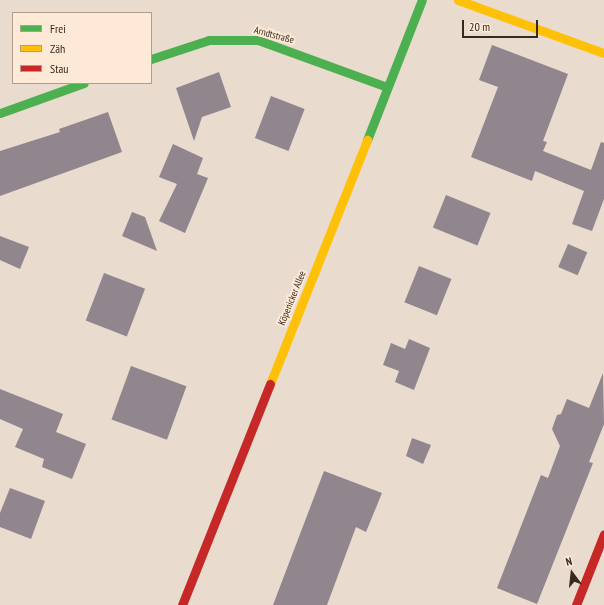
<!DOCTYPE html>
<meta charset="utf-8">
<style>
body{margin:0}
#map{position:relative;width:604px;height:605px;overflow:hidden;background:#e9dbcd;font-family:"PT Sans Narrow",sans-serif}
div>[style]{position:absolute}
.building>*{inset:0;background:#91858e;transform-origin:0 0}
.fast>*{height:9px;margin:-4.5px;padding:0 4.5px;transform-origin:4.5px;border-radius:4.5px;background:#4caf50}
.slow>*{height:9px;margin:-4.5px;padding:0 4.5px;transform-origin:4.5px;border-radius:4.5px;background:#ffc107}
.jam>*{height:9px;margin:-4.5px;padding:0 4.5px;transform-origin:4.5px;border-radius:4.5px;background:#c62828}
span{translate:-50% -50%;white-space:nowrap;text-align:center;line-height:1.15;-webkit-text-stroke:4px #fde9d5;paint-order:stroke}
.street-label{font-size:10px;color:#342a21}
.legend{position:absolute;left:12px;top:12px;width:140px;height:72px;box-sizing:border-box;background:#fde9d5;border:1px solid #ad9d8d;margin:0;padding:5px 7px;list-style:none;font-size:12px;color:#342a21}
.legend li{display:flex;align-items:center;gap:8px;height:20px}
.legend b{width:20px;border:1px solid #ad9d8d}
.north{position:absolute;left:552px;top:553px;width:40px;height:40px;-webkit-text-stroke:3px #fde9d5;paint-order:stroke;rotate:345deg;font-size:11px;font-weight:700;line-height:16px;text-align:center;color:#342a21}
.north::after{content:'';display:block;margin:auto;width:14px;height:18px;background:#342a21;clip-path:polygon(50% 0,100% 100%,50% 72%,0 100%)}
.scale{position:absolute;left:462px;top:20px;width:76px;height:18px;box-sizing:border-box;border:2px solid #342a21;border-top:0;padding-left:5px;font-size:12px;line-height:14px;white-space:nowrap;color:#342a21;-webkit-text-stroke:3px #fde9d5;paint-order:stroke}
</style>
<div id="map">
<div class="building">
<i style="clip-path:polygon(492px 45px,568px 74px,543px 141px,547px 142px,543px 151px,591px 170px,601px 142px,604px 143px,604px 199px,592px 231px,572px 224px,584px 191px,535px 171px,532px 181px,471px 157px,498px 87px,479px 80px)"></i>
<i style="clip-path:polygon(219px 72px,231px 107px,202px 117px,194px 141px,176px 88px)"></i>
<i style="left:271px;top:96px;width:36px;height:45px;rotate:21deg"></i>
<i style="clip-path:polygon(108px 112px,122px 152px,0 196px,0 151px,60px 132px,59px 129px)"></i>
<i style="clip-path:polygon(173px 144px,203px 158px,197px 174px,208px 178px,185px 233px,159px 221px,177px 184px,159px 177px)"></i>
<i style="left:446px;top:195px;width:48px;height:35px;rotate:22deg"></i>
<i style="clip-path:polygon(132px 212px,145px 217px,157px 251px,122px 236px)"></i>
<i style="clip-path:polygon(0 236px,29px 247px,20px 269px,0 260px)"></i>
<i style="left:568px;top:244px;width:21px;height:25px;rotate:23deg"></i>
<i style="left:419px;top:266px;width:35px;height:39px;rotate:22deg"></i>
<i style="left:104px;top:273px;width:44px;height:51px;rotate:21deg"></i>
<i style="clip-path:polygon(409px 339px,430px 348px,414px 390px,395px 382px,399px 371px,383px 365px,391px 343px,405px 349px)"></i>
<i style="left:131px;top:366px;width:59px;height:57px;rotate:20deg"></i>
<i style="clip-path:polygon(603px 373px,604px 424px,589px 462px,593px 463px,537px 604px,497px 588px,541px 475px,548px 478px,560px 446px,552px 429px,557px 415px,561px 414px,567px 399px,589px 408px)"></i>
<i style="clip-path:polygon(0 389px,63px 414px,56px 432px,86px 444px,72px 479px,42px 467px,44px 459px,15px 447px,23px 429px,0 419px)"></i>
<i style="clip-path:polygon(412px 438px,431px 445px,423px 464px,406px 456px)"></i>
<i style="clip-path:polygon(324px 471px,382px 493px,366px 532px,356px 527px,327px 605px,273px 605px)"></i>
<i style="clip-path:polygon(10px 488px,45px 501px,31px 539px,0 527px,0 513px)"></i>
</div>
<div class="fast">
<i style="left:151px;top:59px;width:61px;rotate:-18.1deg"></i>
<i style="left:209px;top:40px;width:49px"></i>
<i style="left:258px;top:40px;width:137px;rotate:20deg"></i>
<i style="left:0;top:113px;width:89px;rotate:-19.7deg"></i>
<i style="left:367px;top:140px;width:150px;rotate:-68.6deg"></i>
</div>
<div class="slow">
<i style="left:458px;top:0;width:155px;rotate:20deg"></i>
<i style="left:270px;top:384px;width:263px;rotate:-68.3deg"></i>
</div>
<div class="jam">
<i style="left:182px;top:605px;width:238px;rotate:-68.3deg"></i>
<i style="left:576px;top:605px;width:76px;rotate:-68.5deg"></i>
</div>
<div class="street-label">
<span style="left:274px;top:35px;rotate:15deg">Arndtstraße</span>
<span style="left:292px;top:298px;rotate:-68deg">Köpenicker Allee</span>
</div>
<ul class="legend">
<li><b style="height:5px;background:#4caf50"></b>Frei</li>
<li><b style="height:5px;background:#ffc107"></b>Zäh</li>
<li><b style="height:5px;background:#c62828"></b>Stau</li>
</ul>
<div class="north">N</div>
<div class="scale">20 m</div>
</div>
